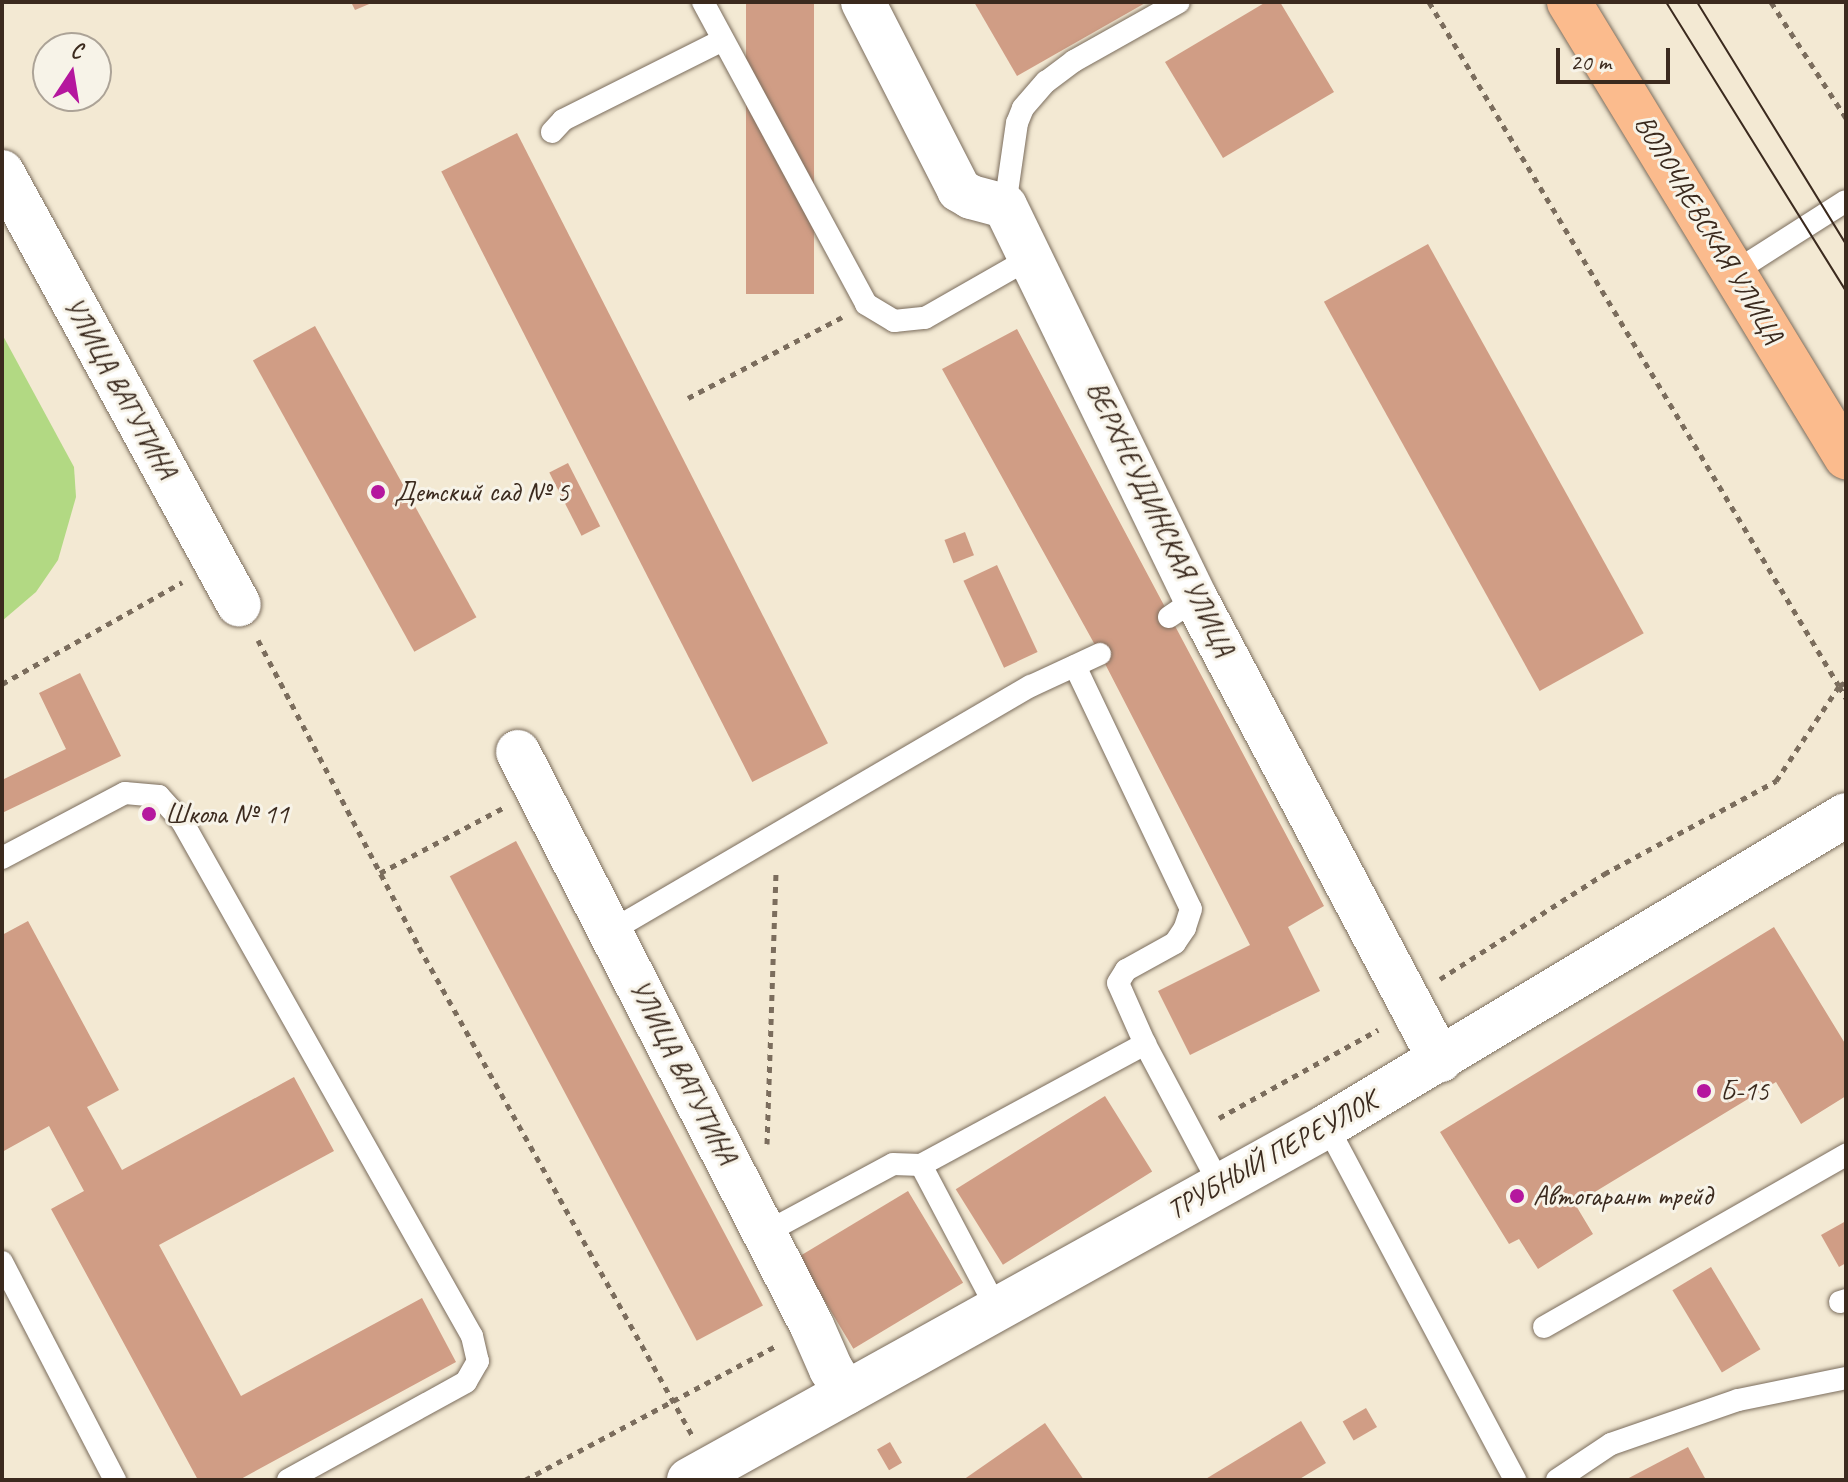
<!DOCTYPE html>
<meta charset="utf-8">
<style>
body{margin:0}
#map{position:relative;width:1848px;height:1482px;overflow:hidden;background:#f3e9d3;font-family:Caveat,sans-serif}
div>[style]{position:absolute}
.green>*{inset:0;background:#b2d983}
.building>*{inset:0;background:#d09d85;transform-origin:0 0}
.path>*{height:5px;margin-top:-2.5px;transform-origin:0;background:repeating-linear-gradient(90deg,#7b6d5d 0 6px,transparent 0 12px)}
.roads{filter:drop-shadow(0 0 2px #7b6d5d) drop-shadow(0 0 2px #7b6d5d)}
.service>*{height:22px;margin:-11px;padding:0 11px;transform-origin:11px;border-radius:11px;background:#fff}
.minor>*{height:44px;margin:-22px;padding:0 22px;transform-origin:22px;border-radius:22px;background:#fff}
.tertiary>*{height:44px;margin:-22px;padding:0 22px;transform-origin:22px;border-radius:22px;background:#fff}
.primary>*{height:44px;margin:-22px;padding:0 22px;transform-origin:22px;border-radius:22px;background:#fbbb8d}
.tram>*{height:2px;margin:-1px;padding:0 1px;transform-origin:1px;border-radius:1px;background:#3b2a1e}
.dots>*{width:22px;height:22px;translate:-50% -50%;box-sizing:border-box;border:4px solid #f7f3e8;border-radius:50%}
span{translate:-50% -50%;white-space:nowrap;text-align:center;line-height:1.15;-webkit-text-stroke:6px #f7f3e8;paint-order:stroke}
.street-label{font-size:28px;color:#3b2a1e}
.poi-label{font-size:28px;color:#3b2a1e}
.left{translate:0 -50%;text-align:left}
.frame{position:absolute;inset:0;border:4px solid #3b2a1e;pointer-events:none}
.north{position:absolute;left:32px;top:32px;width:80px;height:80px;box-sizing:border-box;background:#f7f3e8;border:2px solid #aca397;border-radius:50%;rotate:12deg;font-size:22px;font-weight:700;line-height:32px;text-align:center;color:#3b2a1e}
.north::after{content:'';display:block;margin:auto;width:28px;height:36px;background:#b5179e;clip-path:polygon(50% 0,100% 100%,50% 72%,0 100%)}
.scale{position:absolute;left:1556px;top:48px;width:114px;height:36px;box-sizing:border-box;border:4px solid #3b2a1e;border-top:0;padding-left:10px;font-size:24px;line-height:28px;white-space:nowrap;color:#3b2a1e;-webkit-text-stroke:6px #f7f3e8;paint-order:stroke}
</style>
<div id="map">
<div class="green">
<i style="clip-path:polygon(2px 334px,74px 467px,76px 497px,58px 560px,36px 592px,2px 621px)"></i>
</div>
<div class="building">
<i style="clip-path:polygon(351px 2px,374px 2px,355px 10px)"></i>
<i style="left:746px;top:2px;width:68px;height:292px"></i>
<i style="clip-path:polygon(974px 2px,1147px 2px,1017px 76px)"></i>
<i style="clip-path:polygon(1266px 2px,1280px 2px,1334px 92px,1223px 158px,1165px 62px)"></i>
<i style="left:517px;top:133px;width:685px;height:85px;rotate:63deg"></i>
<i style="left:1428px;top:244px;width:445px;height:119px;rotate:61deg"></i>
<i style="left:315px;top:326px;width:333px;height:71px;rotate:61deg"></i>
<i style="clip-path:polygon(1017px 329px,1324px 906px,1288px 927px,1320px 991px,1190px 1055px,1158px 991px,1250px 945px,1100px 654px,942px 369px)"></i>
<i style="left:568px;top:463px;width:71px;height:21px;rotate:63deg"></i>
<i style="left:965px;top:532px;width:25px;height:22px;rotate:69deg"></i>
<i style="left:997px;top:565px;width:96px;height:37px;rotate:65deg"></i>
<i style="clip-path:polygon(80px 673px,121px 756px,2px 813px,2px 780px,66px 749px,39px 693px)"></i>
<i style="left:516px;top:841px;width:526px;height:75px;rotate:62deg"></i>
<i style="clip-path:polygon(28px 921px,119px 1090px,87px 1107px,122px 1170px,294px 1077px,334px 1151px,159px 1245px,241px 1396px,422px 1298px,456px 1362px,239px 1480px,198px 1480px,51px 1209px,84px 1191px,49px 1126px,2px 1152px,2px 935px)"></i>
<i style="clip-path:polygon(1774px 927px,1846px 1045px,1846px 1096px,1801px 1124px,1776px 1082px,1575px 1204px,1593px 1234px,1538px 1269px,1519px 1239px,1509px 1244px,1440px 1132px)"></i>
<i style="left:1105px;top:1096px;width:89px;height:176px;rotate:58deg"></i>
<i style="left:908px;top:1191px;width:107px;height:128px;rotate:59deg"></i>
<i style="clip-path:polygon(1846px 1221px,1846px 1263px,1839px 1267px,1821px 1235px)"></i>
<i style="left:1711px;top:1267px;width:96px;height:45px;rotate:59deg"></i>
<i style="left:1366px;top:1408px;width:22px;height:27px;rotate:60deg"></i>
<i style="clip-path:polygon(1301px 1421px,1326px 1463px,1298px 1480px,1204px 1480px)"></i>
<i style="clip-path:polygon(1045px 1423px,1084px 1480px,963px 1480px)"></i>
<i style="left:890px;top:1442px;width:24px;height:15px;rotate:60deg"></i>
<i style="clip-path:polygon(1688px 1447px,1706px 1480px,1625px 1480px)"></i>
</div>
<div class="path">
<i style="left:1429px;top:2px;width:797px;rotate:59.06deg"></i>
<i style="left:1839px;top:686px;width:8px;rotate:-30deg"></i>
<i style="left:1771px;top:2px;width:138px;rotate:57.1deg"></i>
<i style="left:688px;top:398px;width:174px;rotate:-27.7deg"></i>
<i style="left:258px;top:640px;width:347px;rotate:62.3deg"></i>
<i style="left:419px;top:947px;width:559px;rotate:60.78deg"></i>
<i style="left:2px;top:684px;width:207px;rotate:-29.5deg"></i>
<i style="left:380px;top:873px;width:139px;rotate:-27.9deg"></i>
<i style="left:1440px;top:979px;width:195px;rotate:-32.6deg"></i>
<i style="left:1604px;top:874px;width:196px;rotate:-28.4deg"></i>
<i style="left:1776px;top:781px;width:114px;rotate:-56.4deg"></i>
<i style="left:1839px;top:686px;width:14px;rotate:60deg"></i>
<i style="left:1219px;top:1118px;width:182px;rotate:-29deg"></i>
<i style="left:767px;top:1144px;width:273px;rotate:-88.1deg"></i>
<i style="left:525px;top:1480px;width:287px;rotate:-28.1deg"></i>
</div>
<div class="roads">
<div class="service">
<i style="left:703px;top:2px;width:343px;rotate:61.6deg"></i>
<i style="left:866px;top:304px;width:33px;rotate:31deg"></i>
<i style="left:894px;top:321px;width:31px;rotate:-6deg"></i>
<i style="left:925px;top:318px;width:121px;rotate:-29.7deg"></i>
<i style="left:552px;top:132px;width:16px;rotate:-47deg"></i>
<i style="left:563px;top:120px;width:179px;rotate:-26.6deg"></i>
<i style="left:1005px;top:206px;width:84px;rotate:-81.8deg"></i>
<i style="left:1017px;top:123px;width:16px;rotate:-68deg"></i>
<i style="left:1023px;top:108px;width:35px;rotate:-49deg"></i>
<i style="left:1046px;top:82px;width:35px;rotate:-37deg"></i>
<i style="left:1074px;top:61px;width:120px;rotate:-29.3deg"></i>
<i style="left:1736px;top:271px;width:130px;rotate:-32.5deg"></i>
<i style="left:1169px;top:617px;width:32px;rotate:-34deg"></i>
<i style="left:1075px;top:666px;width:269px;rotate:64.5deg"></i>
<i style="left:1191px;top:909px;width:20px;rotate:108deg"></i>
<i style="left:1185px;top:928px;width:18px;rotate:124deg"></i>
<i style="left:1175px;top:943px;width:56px;rotate:151.1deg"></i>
<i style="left:1126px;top:970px;width:15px;rotate:122deg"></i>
<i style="left:1118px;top:983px;width:67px;rotate:66.1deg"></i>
<i style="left:1145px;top:1044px;width:160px;rotate:62deg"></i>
<i style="left:2px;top:858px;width:139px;rotate:-27.9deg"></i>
<i style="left:125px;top:793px;width:34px;rotate:5deg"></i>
<i style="left:159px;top:796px;width:36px;rotate:48deg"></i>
<i style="left:183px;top:823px;width:589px;rotate:60.61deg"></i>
<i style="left:472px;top:1336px;width:26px;rotate:77deg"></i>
<i style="left:478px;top:1361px;width:24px;rotate:120deg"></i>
<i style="left:466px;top:1382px;width:203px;rotate:151.2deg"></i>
<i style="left:611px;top:931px;width:486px;rotate:-30.3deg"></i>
<i style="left:1031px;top:686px;width:76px;rotate:-24.9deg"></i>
<i style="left:1327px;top:1126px;width:401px;rotate:62deg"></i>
<i style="left:921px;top:1165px;width:163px;rotate:62.2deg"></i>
<i style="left:765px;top:1233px;width:145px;rotate:-28.3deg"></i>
<i style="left:893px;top:1164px;width:28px;rotate:2deg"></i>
<i style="left:921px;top:1165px;width:255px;rotate:-28.4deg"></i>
<i style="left:2px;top:1262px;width:246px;rotate:62.6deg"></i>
<i style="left:1840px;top:1302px;width:6px;rotate:-18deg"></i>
<i style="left:1544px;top:1327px;width:348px;rotate:-29.7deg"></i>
<i style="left:1557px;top:1480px;width:65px;rotate:-33.7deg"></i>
<i style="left:1611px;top:1444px;width:134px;rotate:-19.1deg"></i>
<i style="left:1738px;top:1400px;width:110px;rotate:-11.5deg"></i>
</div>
<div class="minor">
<i style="left:863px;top:2px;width:211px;rotate:62.9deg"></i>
<i style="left:959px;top:190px;width:14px;rotate:30deg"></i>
<i style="left:971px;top:197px;width:35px;rotate:15deg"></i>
<i style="left:1005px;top:206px;width:437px;rotate:64.1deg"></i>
<i style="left:1196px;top:599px;width:522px;rotate:62.11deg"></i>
<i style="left:2px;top:172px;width:493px;rotate:61.3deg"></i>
<i style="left:518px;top:752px;width:645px;rotate:62.88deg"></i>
<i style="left:812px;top:1326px;width:47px;rotate:66.2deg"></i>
<i style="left:831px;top:1369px;width:28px;rotate:58deg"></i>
</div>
<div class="tertiary">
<i style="left:689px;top:1480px;width:730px;rotate:-29.02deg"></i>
<i style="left:1327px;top:1126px;width:605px;rotate:-30.93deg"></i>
</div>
<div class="primary">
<i style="left:1569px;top:2px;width:533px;rotate:58.67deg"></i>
</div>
</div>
<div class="tram">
<i style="left:1666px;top:2px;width:340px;rotate:58.1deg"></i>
<i style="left:1697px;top:2px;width:284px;rotate:58.4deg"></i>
</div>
<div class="dots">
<i style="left:378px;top:492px;background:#b5179e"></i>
<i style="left:149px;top:814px;background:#b5179e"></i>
<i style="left:1704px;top:1091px;background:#b5179e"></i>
<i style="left:1517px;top:1196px;background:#b5179e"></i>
</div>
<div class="street-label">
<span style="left:1709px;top:229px;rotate:59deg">ВОЛОЧАЕВСКАЯ УЛИЦА</span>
<span style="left:120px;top:388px;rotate:61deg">УЛИЦА ВАТУТИНА</span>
<span style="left:1160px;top:519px;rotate:64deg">ВЕРХНЕУДИНСКАЯ УЛИЦА</span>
<span style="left:683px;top:1072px;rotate:63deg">УЛИЦА ВАТУТИНА</span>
<span style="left:1272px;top:1155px;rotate:-29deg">ТРУБНЫЙ ПЕРЕУЛОК</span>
</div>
<div class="poi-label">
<span class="left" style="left:394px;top:492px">Детский сад № 5</span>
<span class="left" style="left:165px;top:814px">Школа № 11</span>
<span class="left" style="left:1720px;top:1091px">Б-15</span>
<span class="left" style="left:1533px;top:1196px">Автогарант трейд</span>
</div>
<div class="frame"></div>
<div class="north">С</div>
<div class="scale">20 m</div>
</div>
